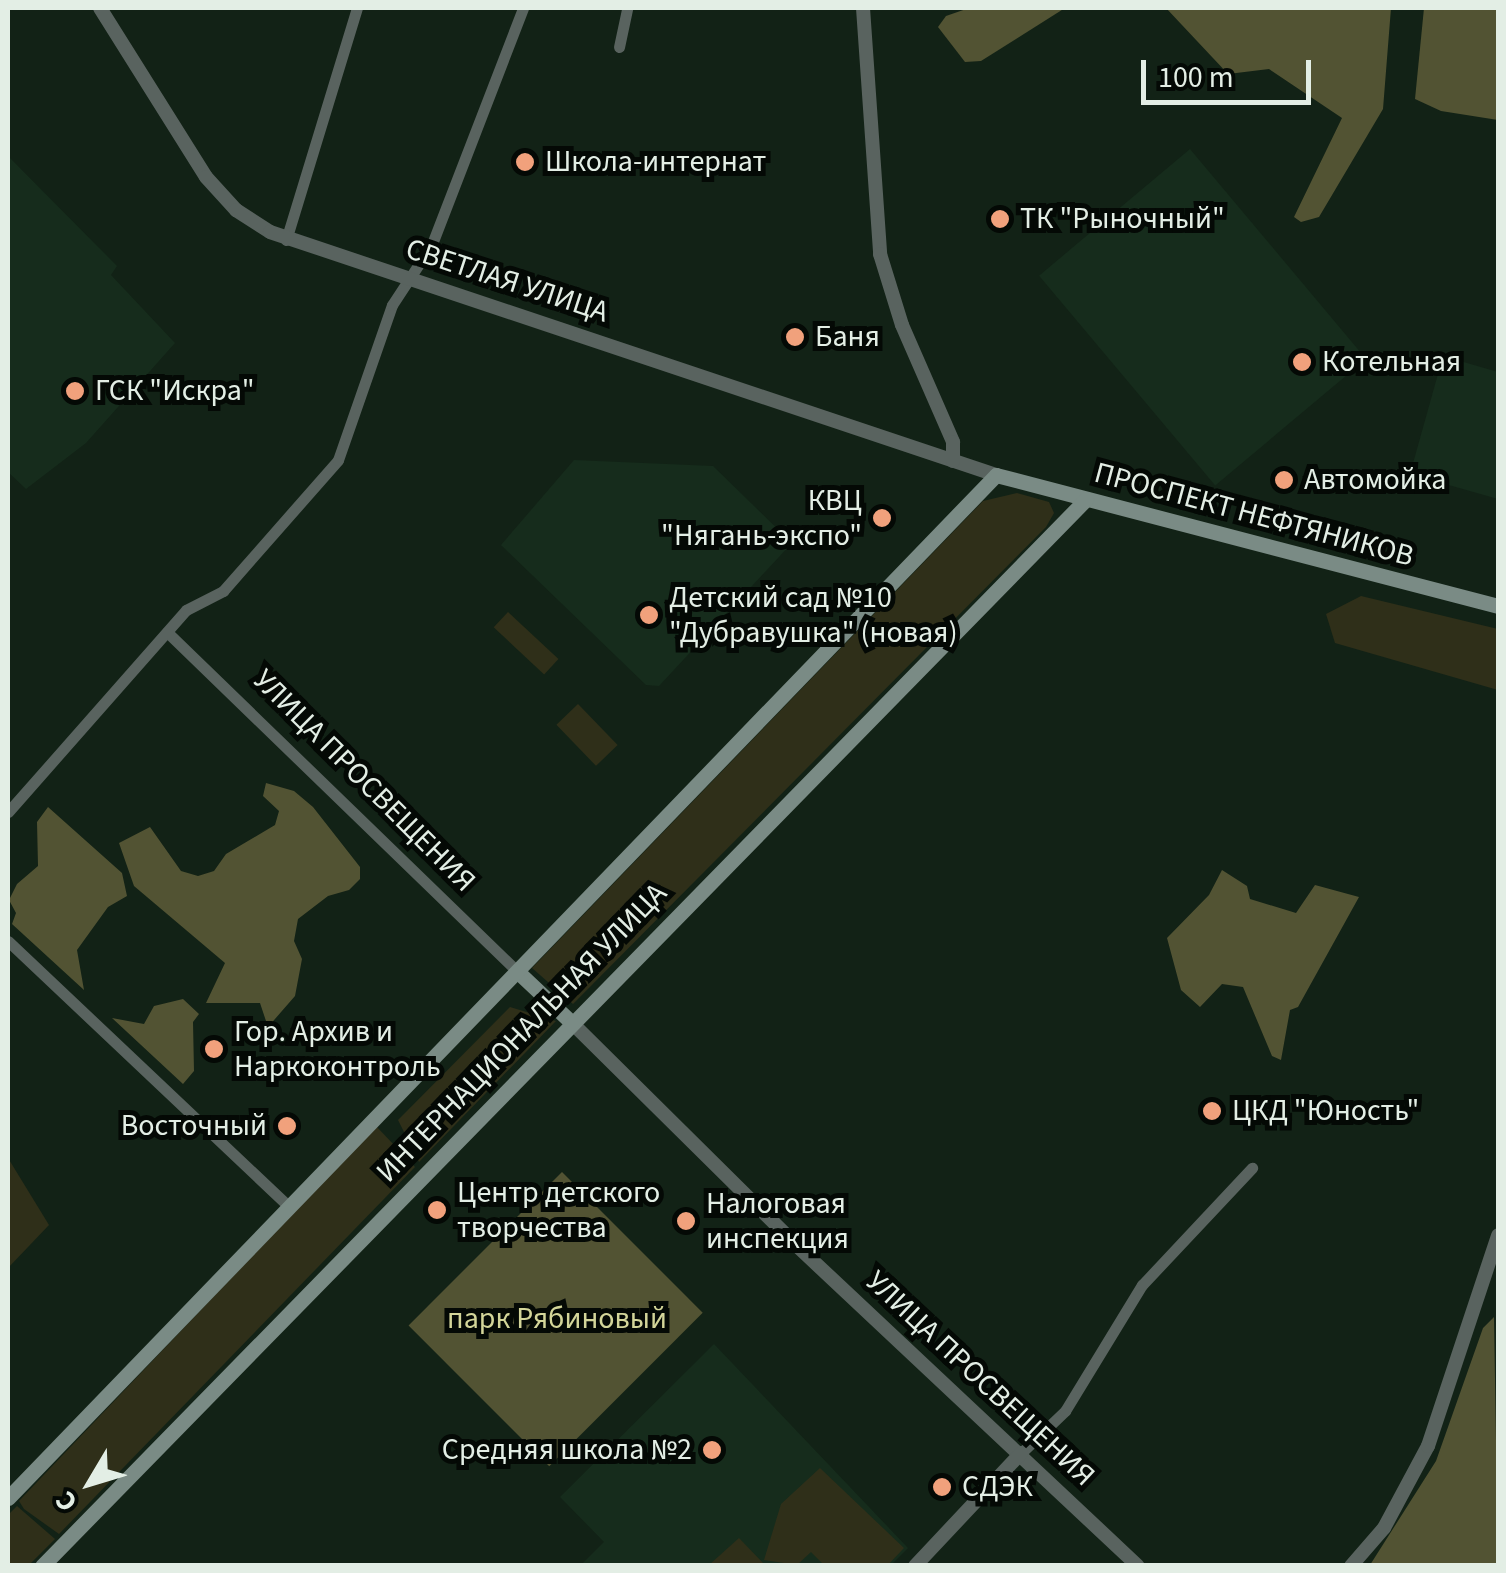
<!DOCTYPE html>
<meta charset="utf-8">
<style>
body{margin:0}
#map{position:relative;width:1506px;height:1573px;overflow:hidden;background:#122216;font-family:"Source Sans 3",sans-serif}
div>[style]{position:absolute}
.built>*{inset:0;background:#162c1c;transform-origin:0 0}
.green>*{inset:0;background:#2f2f19;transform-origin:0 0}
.forest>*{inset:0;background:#525333;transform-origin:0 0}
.minor>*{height:11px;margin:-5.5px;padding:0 5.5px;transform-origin:5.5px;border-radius:5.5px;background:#59635f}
.tertiary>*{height:14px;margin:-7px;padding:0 7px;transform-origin:7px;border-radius:7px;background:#59635f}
.secondary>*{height:15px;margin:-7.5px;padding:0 7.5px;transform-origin:7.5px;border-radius:7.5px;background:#7a8b85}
.dots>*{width:28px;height:28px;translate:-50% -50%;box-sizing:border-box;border:5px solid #040905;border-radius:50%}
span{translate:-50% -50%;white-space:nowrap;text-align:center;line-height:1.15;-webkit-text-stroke:10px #040905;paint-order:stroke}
.poi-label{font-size:30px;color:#e3eee5}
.left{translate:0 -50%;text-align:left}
.right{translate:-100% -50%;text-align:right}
.street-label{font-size:30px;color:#e3eee5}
.park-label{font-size:30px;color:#d3d599}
.frame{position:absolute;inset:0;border:10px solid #e3eee5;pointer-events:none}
.north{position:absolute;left:40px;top:1433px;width:100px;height:100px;-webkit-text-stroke:8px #040905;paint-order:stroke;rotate:232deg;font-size:28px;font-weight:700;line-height:40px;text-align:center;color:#e3eee5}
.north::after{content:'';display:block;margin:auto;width:35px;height:45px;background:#e3eee5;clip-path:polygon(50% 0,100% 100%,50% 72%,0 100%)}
.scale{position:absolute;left:1141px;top:60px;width:170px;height:45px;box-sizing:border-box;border:5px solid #e3eee5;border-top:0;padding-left:12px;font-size:30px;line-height:35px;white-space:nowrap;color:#e3eee5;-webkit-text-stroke:8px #040905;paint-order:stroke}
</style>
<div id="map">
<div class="built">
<i style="left:1190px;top:149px;width:274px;height:197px;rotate:50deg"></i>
<i style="clip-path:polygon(8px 156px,117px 266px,111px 275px,175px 343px,86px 443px,26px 489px,8px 472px)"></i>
<i style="clip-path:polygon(1443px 356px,1498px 372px,1498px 499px,1410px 474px)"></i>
<i style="clip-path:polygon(574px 460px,713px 466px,792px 543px,659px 686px,646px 685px,501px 545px)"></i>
<i style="clip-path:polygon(714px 1344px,908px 1548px,891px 1565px,581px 1565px,604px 1542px,560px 1497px)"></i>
</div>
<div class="green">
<i style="clip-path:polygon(1017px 493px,1049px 502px,1054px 513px,1046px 527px,573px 1004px,532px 968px,983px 501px)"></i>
<i style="clip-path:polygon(1361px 596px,1498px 629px,1498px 690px,1335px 643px,1326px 614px)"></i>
<i style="left:508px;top:612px;width:69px;height:21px;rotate:43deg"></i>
<i style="left:578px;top:704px;width:57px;height:30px;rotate:46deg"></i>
<i style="clip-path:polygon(510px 1007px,556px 1021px,419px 1162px,398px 1120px)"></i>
<i style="clip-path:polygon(376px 1126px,415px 1167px,59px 1534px,24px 1509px,19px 1501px)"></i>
<i style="clip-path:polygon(8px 1158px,49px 1225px,8px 1268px)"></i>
<i style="clip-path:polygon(820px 1468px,904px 1548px,888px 1565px,824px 1565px,811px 1552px,797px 1565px,764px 1560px,781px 1504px)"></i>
<i style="clip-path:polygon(17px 1506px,55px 1539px,29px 1565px,8px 1565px,8px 1515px)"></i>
<i style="clip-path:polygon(739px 1538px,765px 1565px,709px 1565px)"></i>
</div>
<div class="forest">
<i style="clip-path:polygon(969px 8px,1065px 8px,981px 61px,965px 62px,938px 27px,946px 16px)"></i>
<i style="clip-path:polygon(1166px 8px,1391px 8px,1383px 109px,1319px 217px,1301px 222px,1294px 217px,1342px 118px,1269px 69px,1228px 74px)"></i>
<i style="clip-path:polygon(1424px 8px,1498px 8px,1498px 120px,1441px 111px,1415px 99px)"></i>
<i style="clip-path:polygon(266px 783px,294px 791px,313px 807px,360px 867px,360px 879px,349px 890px,328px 896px,298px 919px,294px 941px,302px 959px,295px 996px,268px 1027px,260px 1003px,206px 1003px,225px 963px,134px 886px,119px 843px,150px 827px,181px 871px,198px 876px,214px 871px,226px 854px,275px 825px,279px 811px,263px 796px)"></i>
<i style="clip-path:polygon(48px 807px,122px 873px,127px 896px,108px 907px,77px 950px,84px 990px,12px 924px,16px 913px,9px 900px,17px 884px,38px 866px,37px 822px)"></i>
<i style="clip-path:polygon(1222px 870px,1247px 886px,1250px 899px,1296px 913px,1315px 885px,1359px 897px,1298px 1007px,1290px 1010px,1281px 1060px,1272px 1056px,1243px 987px,1222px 984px,1200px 1007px,1181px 990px,1167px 938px,1209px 895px)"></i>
<i style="clip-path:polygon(183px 999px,199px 1014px,193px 1022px,194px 1071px,183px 1084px,112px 1018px,144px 1024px,154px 1006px)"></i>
<i style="left:562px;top:1172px;width:199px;height:217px;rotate:45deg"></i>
<i style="clip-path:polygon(1494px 1317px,1498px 1565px,1370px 1565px,1436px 1461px,1483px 1328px)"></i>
</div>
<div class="minor">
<i style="left:619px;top:47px;width:40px;rotate:-78deg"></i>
<i style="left:286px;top:240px;width:243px;rotate:-73deg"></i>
<i style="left:167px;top:632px;width:490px;rotate:44.1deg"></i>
<i style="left:8px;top:812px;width:269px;rotate:-48.6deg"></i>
<i style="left:186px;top:610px;width:42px;rotate:-27.2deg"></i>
<i style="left:223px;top:591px;width:174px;rotate:-48.7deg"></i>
<i style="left:338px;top:460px;width:164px;rotate:-70.8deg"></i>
<i style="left:392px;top:305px;width:73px;rotate:-56.7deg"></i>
<i style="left:432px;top:244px;width:253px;rotate:-68.9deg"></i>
<i style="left:8px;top:941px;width:388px;rotate:43.4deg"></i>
<i style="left:1021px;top:1453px;width:61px;rotate:-43.7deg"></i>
<i style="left:1065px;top:1411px;width:148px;rotate:-58.6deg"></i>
<i style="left:1142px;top:1285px;width:161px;rotate:-46.8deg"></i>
</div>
<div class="tertiary">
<i style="left:100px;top:8px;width:199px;rotate:57.9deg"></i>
<i style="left:206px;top:177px;width:45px;rotate:47.7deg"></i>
<i style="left:236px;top:210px;width:40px;rotate:32.9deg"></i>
<i style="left:270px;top:232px;width:766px;rotate:18.51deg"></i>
<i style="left:863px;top:8px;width:247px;rotate:86deg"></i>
<i style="left:880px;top:254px;width:74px;rotate:72.8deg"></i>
<i style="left:902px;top:325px;width:128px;rotate:66.4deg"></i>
<i style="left:953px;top:442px;width:19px;rotate:90deg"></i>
<i style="left:571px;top:1022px;width:315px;rotate:44.7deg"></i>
<i style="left:795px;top:1244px;width:470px;rotate:43.2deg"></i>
<i style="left:915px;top:1566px;width:155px;rotate:-46.8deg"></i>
<i style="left:1351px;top:1566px;width:50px;rotate:-49deg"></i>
<i style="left:1384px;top:1528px;width:93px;rotate:-61.8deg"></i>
<i style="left:1428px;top:1446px;width:222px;rotate:-71.6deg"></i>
</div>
<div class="secondary">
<i style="left:519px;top:973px;width:71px;rotate:43.3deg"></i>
<i style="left:8px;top:1498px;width:1422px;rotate:-46deg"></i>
<i style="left:996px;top:475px;width:519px;rotate:14.63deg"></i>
<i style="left:42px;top:1566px;width:1493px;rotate:-45.62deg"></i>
</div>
<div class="dots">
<i style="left:525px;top:162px;background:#f1a17c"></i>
<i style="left:1000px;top:219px;background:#f1a17c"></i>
<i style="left:795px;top:337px;background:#f1a17c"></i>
<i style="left:1302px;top:362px;background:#f1a17c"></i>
<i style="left:75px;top:391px;background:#f1a17c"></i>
<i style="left:1284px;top:480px;background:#f1a17c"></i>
<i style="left:882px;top:518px;background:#f1a17c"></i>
<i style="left:649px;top:615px;background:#f1a17c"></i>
<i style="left:214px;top:1049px;background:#f1a17c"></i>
<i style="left:1212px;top:1111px;background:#f1a17c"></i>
<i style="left:287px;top:1126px;background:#f1a17c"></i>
<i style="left:437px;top:1210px;background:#f1a17c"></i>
<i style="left:686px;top:1221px;background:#f1a17c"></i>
<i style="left:712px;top:1450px;background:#f1a17c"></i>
<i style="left:942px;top:1487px;background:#f1a17c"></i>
</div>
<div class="poi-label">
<span class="left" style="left:545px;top:162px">Школа-интернат</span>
<span class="left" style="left:1020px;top:219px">ТК "Рыночный"</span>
<span class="left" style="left:815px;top:337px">Баня</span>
<span class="left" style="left:1322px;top:362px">Котельная</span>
<span class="left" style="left:95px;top:391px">ГСК "Искра"</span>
<span class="left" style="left:1304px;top:480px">Автомойка</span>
<span class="right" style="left:862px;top:518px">КВЦ<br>"Нягань-экспо"</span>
<span class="left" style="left:669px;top:615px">Детский сад №10<br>"Дубравушка" (новая)</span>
<span class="left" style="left:234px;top:1049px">Гор. Архив и<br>Наркоконтроль</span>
<span class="left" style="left:1232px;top:1111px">ЦКД "Юность"</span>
<span class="right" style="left:267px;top:1126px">Восточный</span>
<span class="left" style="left:457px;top:1210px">Центр детского<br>творчества</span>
<span class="left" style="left:706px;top:1221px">Налоговая<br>инспекция</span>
<span class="right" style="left:692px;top:1450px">Средняя школа №2</span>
<span class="left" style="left:962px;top:1487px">СДЭК</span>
</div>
<div class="street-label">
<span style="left:507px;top:281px;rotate:18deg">СВЕТЛАЯ УЛИЦА</span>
<span style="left:1254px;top:515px;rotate:15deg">ПРОСПЕКТ НЕФТЯНИКОВ</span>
<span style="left:364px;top:781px;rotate:45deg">УЛИЦА ПРОСВЕЩЕНИЯ</span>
<span style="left:522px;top:1033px;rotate:-46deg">ИНТЕРНАЦИОНАЛЬНАЯ УЛИЦА</span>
<span style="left:980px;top:1379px;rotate:43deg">УЛИЦА ПРОСВЕЩЕНИЯ</span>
</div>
<div class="park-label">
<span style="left:557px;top:1319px">парк Рябиновый</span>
</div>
<div class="frame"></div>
<div class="north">С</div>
<div class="scale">100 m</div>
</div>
